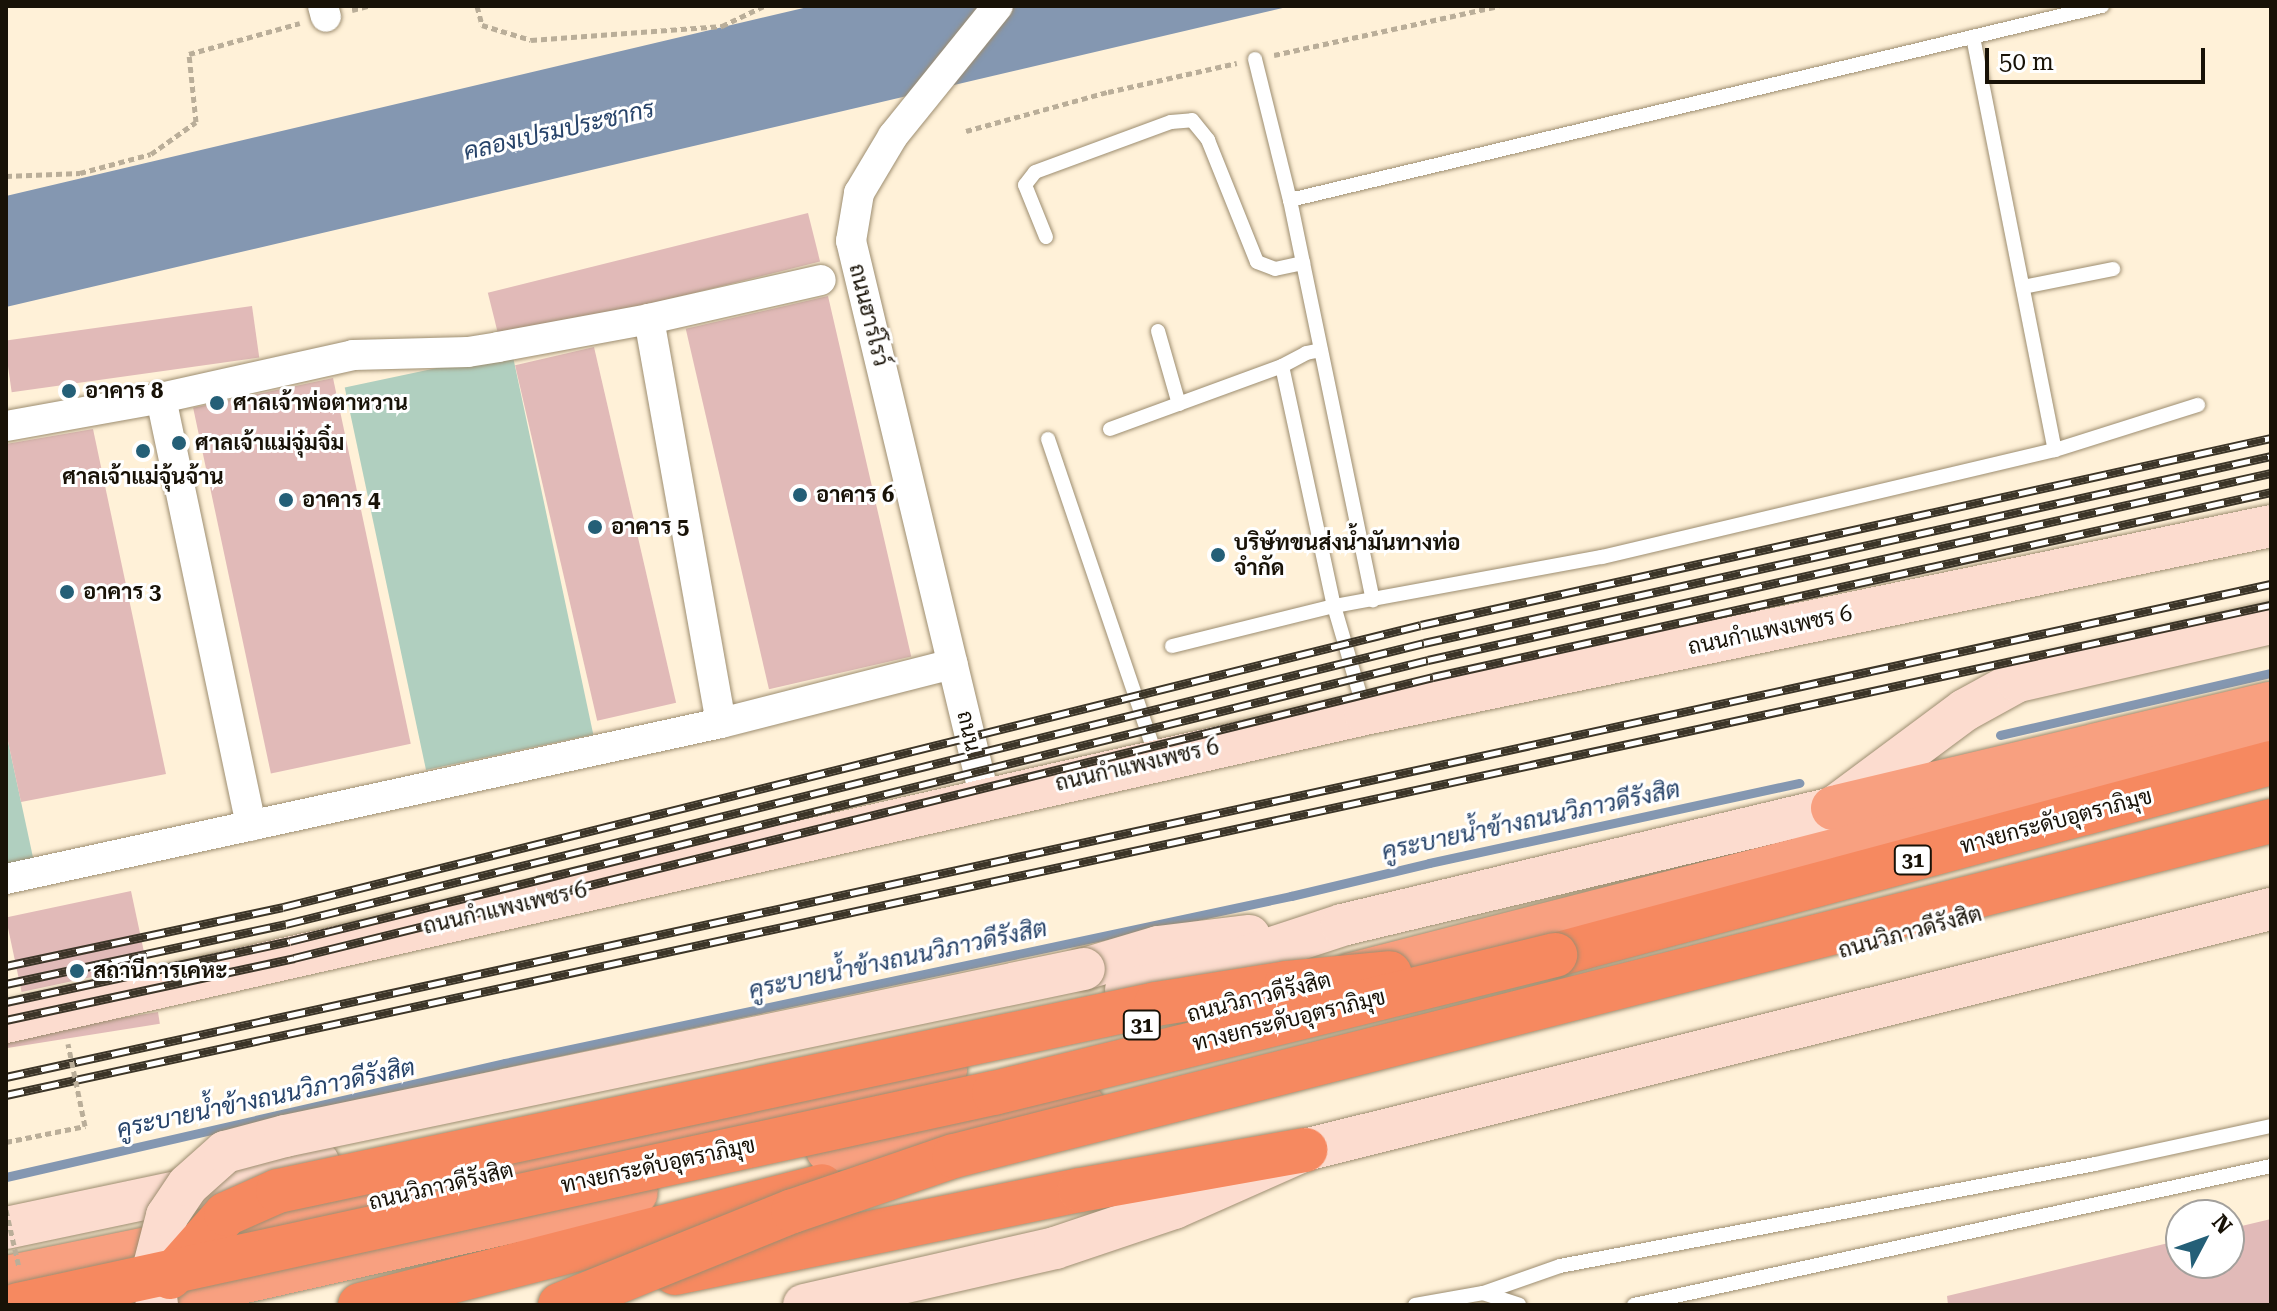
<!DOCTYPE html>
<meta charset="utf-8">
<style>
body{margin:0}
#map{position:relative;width:2277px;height:1311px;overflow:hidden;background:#fff1d8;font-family:"Roboto Serif",Sarabun,serif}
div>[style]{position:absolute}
.green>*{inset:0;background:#b0cfbf;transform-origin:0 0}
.water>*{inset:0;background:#8497b1}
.stream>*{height:9px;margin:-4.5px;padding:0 4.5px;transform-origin:4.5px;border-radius:4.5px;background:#8497b1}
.building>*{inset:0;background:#e1bab8;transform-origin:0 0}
.path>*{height:5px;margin-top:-2.5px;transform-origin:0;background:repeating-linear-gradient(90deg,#baae99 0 6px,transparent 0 10px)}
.roads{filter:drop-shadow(0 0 2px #9d8d70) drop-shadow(0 0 2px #9d8d70)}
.service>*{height:14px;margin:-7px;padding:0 7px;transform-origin:7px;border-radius:7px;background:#fff}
.minor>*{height:30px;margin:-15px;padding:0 15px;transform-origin:15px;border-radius:15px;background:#fff}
.secondary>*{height:42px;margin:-21px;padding:0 21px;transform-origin:21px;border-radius:21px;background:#fcdccf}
.trunk>*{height:44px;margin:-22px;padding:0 22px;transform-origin:22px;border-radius:22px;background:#f8a080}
.motorway>*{height:44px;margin:-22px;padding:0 22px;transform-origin:22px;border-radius:22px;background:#f68960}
.rail>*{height:9px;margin-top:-4.5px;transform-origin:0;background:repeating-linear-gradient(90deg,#fff 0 18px,#3c3528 0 36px);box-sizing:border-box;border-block:2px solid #3c3528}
.path-bridge>*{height:5px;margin-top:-2.5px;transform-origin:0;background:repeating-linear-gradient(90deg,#baae99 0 6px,transparent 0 10px)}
.bridges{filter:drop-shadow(0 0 2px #9d8d70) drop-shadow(0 0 2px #9d8d70)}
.secondary-bridge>*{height:42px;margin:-21px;padding:0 21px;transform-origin:21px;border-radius:21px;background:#fcdccf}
.motorway-bridge>*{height:44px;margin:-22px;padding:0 22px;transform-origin:22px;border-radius:22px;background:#f68960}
.dots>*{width:22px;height:22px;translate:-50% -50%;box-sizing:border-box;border:4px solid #fff;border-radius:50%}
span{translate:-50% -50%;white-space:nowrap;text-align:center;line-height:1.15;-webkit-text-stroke:6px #fff;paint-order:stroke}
.shield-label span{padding:2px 6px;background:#fff;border:2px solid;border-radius:6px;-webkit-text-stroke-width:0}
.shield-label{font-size:20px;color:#181207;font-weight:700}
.street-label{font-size:22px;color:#181207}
.poi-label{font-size:22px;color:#181207;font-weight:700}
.left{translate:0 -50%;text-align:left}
.water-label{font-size:24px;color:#28446a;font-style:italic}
.frame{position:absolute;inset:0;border:8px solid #181207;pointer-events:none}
.north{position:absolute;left:2165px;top:1199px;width:80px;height:80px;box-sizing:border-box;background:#fff;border:2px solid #a3a09c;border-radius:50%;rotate:49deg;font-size:22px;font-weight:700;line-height:32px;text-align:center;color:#181207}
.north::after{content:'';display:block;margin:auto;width:28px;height:36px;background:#245f77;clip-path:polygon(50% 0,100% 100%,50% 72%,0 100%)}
.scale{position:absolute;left:1985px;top:48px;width:220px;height:36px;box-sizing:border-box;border:4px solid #181207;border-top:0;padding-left:10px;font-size:24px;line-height:28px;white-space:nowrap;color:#181207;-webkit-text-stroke:6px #fff;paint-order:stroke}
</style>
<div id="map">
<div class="green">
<i style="left:512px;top:352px;width:391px;height:171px;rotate:78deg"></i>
<i style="clip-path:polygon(6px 732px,34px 862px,6px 869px)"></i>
</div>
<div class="water">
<i style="clip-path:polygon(812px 6px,1291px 6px,6px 307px,6px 196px)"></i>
</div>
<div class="stream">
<i style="left:2000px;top:735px;width:278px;rotate:-12.9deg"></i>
<i style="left:6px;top:1177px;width:512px;rotate:-12.87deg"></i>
<i style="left:505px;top:1063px;width:804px;rotate:-12deg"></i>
<i style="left:1291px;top:896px;width:142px;rotate:-13.4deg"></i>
<i style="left:1429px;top:863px;width:379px;rotate:-12.2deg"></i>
</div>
<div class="building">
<i style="left:808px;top:213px;width:50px;height:330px;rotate:76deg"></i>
<i style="left:828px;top:296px;width:370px;height:146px;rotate:77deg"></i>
<i style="left:252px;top:306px;width:52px;height:250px;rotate:82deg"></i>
<i style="left:594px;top:347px;width:365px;height:81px;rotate:77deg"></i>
<i style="left:333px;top:378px;width:374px;height:143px;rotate:78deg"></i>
<i style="clip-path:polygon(93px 429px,166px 774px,21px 802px,6px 732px,6px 444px)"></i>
<i style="left:131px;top:891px;width:76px;height:128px;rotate:78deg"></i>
<i style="left:158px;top:1012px;width:12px;height:156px;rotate:81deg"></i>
<i style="clip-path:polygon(2271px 1219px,2271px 1305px,1948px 1305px,1947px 1296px,2181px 1240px,2181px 1263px,2229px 1263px,2229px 1229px)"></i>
</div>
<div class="path">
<i style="left:477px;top:6px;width:20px;rotate:75deg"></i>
<i style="left:482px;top:25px;width:51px;rotate:17deg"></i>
<i style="left:531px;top:40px;width:192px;rotate:-4.2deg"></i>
<i style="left:722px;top:26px;width:47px;rotate:-25.5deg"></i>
<i style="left:352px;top:10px;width:16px;rotate:-14deg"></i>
<i style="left:1274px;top:55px;width:230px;rotate:-12.3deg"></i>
<i style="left:966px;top:131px;width:147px;rotate:-15.4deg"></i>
<i style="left:1108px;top:92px;width:132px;rotate:-12.7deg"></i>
<i style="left:6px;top:176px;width:74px;rotate:-2.3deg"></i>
<i style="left:80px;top:173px;width:73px;rotate:-15deg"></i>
<i style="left:151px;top:154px;width:55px;rotate:-35.4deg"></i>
<i style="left:196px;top:122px;width:68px;rotate:-95.9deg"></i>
<i style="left:189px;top:54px;width:115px;rotate:-15.6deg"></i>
</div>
<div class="roads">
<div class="service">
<i style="left:1973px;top:37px;width:421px;rotate:78.8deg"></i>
<i style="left:1255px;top:59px;width:145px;rotate:76.1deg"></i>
<i style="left:1290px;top:200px;width:409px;rotate:78.3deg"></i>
<i style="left:1290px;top:200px;width:835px;rotate:-13.44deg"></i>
<i style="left:1046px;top:237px;width:56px;rotate:-112deg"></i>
<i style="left:1025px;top:185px;width:16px;rotate:-52deg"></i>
<i style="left:1035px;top:172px;width:145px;rotate:-20.2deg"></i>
<i style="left:1171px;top:122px;width:21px;rotate:-5deg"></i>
<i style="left:1192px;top:120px;width:26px;rotate:51deg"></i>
<i style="left:1208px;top:140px;width:131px;rotate:68.1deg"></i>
<i style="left:1257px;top:262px;width:19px;rotate:21deg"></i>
<i style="left:1275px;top:269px;width:29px;rotate:-12deg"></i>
<i style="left:2023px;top:287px;width:92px;rotate:-11.3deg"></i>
<i style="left:1158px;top:331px;width:76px;rotate:74deg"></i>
<i style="left:1282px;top:366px;width:246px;rotate:77.8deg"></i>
<i style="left:1334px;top:606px;width:110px;rotate:73.7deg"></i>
<i style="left:1110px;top:429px;width:183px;rotate:-20.1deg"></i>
<i style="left:1282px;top:366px;width:27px;rotate:-28deg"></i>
<i style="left:1306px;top:353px;width:15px;rotate:-11deg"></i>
<i style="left:1048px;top:439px;width:335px;rotate:71.2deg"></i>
<i style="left:1172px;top:646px;width:167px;rotate:-13.9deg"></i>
<i style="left:1334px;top:606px;width:272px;rotate:-10.4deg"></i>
<i style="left:1602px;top:557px;width:465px;rotate:-13.3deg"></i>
<i style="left:2055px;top:450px;width:150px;rotate:-17.5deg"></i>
<i style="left:1483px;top:1293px;width:38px;rotate:18deg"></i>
<i style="left:1415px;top:1305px;width:69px;rotate:-10deg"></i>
<i style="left:1483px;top:1293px;width:82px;rotate:-19.3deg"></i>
<i style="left:1560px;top:1266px;width:545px;rotate:-10.79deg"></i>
<i style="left:2095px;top:1164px;width:180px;rotate:-12.2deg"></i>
<i style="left:1634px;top:1305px;width:652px;rotate:-12.31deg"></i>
</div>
<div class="minor">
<i style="left:323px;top:6px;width:11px;rotate:75deg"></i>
<i style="left:649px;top:319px;width:410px;rotate:79.9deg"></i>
<i style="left:161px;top:398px;width:437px;rotate:78.1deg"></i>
<i style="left:6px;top:426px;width:158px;rotate:-10.2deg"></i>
<i style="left:161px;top:398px;width:197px;rotate:-12.6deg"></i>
<i style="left:353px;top:355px;width:115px;rotate:-1.5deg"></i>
<i style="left:468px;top:352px;width:30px;rotate:-9deg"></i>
<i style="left:498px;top:347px;width:154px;rotate:-10.5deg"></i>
<i style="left:649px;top:319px;width:176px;rotate:-12.8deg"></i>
<i style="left:985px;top:799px;width:574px;rotate:-103.5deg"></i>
<i style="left:851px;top:241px;width:49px;rotate:-80.5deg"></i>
<i style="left:859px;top:193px;width:66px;rotate:-59.2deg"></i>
<i style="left:893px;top:136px;width:167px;rotate:-51.1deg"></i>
<i style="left:6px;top:879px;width:732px;rotate:-12.31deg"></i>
<i style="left:721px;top:723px;width:239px;rotate:-14.3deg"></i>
</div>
<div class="secondary">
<i style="left:1084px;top:969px;width:77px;rotate:-16.6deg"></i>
<i style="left:1158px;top:947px;width:92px;rotate:-6.9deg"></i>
<i style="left:1126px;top:990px;width:50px;rotate:-11.5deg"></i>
<i style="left:1175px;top:980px;width:176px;rotate:-18.2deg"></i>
<i style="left:1342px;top:925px;width:505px;rotate:-13.4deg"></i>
<i style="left:1833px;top:808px;width:164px;rotate:-36.6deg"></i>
<i style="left:1965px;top:710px;width:60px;rotate:-28.7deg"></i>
<i style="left:2018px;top:681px;width:260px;rotate:-12.9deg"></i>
<i style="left:6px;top:1022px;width:1393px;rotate:-12.77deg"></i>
<i style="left:1365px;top:714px;width:925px;rotate:-11.72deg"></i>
<i style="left:6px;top:1228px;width:319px;rotate:-11.9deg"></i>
<i style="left:804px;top:1305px;width:257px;rotate:-12.8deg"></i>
<i style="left:1055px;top:1248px;width:126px;rotate:-18.6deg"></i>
<i style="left:1174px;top:1208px;width:143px;rotate:-23.9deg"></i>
<i style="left:1305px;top:1150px;width:996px;rotate:-14.01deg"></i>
</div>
<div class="trunk">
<i style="left:1833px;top:808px;width:450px;rotate:-13.4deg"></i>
<i style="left:1351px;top:975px;width:950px;rotate:-14.39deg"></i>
<i style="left:828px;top:1150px;width:259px;rotate:-9.8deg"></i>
<i style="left:6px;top:1278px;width:339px;rotate:-11.6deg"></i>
<i style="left:338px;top:1210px;width:623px;rotate:-12.99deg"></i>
<i style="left:138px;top:1305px;width:510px;rotate:-12.67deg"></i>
</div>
<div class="motorway">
<i style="left:1555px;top:955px;width:741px;rotate:-15.01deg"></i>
<i style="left:675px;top:1273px;width:413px;rotate:-11.6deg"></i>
<i style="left:1080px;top:1190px;width:229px;rotate:-10.1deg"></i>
<i style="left:360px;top:1305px;width:477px;rotate:-14.4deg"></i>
</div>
</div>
<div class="rail">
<i style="left:6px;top:966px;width:283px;rotate:-12deg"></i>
<i style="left:283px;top:907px;width:1172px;rotate:-13.92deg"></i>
<i style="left:1421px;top:625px;width:870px;rotate:-12.41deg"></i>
<i style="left:6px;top:984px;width:286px;rotate:-12.1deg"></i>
<i style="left:286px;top:924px;width:1172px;rotate:-13.87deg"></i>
<i style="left:1424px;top:643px;width:867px;rotate:-12.45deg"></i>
<i style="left:6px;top:1002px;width:290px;rotate:-12.1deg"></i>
<i style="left:290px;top:941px;width:1172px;rotate:-13.87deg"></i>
<i style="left:1428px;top:660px;width:863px;rotate:-12.51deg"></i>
<i style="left:6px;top:1020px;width:295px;rotate:-12.1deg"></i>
<i style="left:294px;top:958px;width:1173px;rotate:-13.86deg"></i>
<i style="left:1433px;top:677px;width:858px;rotate:-12.45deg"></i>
<i style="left:6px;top:1077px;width:2318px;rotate:-12.28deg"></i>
<i style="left:6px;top:1095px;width:2317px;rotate:-12.21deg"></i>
</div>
<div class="path-bridge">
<i style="left:6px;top:1142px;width:81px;rotate:-11.4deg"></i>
<i style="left:85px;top:1126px;width:84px;rotate:-101.7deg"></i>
<i style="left:6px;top:1210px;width:58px;rotate:77.2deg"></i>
</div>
<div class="bridges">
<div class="secondary-bridge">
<i style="left:157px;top:1305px;width:35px;rotate:-97deg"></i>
<i style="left:153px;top:1270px;width:56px;rotate:-75.5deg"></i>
<i style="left:167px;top:1216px;width:37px;rotate:-56deg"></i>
<i style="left:188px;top:1185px;width:50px;rotate:-41.7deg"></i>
<i style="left:225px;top:1152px;width:62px;rotate:-14.9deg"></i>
<i style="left:285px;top:1136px;width:816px;rotate:-11.81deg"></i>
</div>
<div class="motorway-bridge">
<i style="left:170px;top:1277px;width:84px;rotate:-48.4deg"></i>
<i style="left:226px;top:1214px;width:57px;rotate:-23.9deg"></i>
<i style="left:278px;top:1191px;width:898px;rotate:-12.02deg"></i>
<i style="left:1156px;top:1004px;width:133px;rotate:-9.1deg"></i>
<i style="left:1287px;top:983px;width:103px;rotate:-5.5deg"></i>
<i style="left:18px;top:1305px;width:999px;rotate:-12.26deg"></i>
<i style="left:994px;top:1093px;width:578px;rotate:-13.82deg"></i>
<i style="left:560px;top:1305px;width:251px;rotate:-22deg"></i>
<i style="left:793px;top:1211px;width:170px;rotate:-18.9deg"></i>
<i style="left:954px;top:1156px;width:1359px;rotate:-14.27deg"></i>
</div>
</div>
<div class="dots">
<i style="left:69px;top:391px;background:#245f77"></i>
<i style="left:217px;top:403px;background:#245f77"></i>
<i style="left:179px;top:443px;background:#245f77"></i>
<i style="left:143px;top:451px;background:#245f77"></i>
<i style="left:800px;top:495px;background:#245f77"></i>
<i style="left:286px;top:500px;background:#245f77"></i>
<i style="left:595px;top:527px;background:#245f77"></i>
<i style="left:1218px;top:555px;background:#245f77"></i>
<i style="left:67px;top:592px;background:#245f77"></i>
<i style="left:77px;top:971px;background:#245f77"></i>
</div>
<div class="shield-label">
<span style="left:1913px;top:860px">31</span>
<span style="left:1142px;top:1025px">31</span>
</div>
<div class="street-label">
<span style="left:869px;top:315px;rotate:76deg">ถนนฮาร์โรว์</span>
<span style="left:1770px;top:630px;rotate:-12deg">ถนนกำแพงเพชร 6</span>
<span style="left:969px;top:731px;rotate:77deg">ถนน</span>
<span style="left:1137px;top:765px;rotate:-13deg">ถนนกำแพงเพชร 6</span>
<span style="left:2056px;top:821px;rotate:-15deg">ทางยกระดับอุตราภิมุข</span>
<span style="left:505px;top:908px;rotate:-13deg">ถนนกำแพงเพชร 6</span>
<span style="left:1910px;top:932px;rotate:-15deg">ถนนวิภาวดีรังสิต</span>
<span style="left:1259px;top:997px;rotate:-14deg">ถนนวิภาวดีรังสิต</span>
<span style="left:1289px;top:1020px;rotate:-14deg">ทางยกระดับอุตราภิมุข</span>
<span style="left:658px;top:1165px;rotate:-12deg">ทางยกระดับอุตราภิมุข</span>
<span style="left:441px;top:1186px;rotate:-13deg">ถนนวิภาวดีรังสิต</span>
</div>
<div class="poi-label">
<span class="left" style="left:85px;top:391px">อาคาร 8</span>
<span class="left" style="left:233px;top:403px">ศาลเจ้าพ่อตาหวาน</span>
<span class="left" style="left:195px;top:443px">ศาลเจ้าแม่จุ๋มจิ๋ม</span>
<span style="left:143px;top:477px">ศาลเจ้าแม่จุ้นจ้าน</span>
<span class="left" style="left:816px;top:495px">อาคาร 6</span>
<span class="left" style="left:302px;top:500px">อาคาร 4</span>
<span class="left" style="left:611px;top:527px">อาคาร 5</span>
<span class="left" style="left:1234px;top:555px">บริษัทขนส่งน้ำมันทางท่อ<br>จำกัด</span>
<span class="left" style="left:83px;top:592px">อาคาร 3</span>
<span class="left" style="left:93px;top:971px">สถานีการเคหะ</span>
</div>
<div class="water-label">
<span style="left:559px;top:131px;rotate:-13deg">คลองเปรมประชากร</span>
<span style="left:1531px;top:821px;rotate:-12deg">คูระบายน้ำข้างถนนวิภาวดีรังสิต</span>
<span style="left:898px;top:960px;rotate:-12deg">คูระบายน้ำข้างถนนวิภาวดีรังสิต</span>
<span style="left:266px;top:1099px;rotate:-12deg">คูระบายน้ำข้างถนนวิภาวดีรังสิต</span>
</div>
<div class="frame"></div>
<div class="north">N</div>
<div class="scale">50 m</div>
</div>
